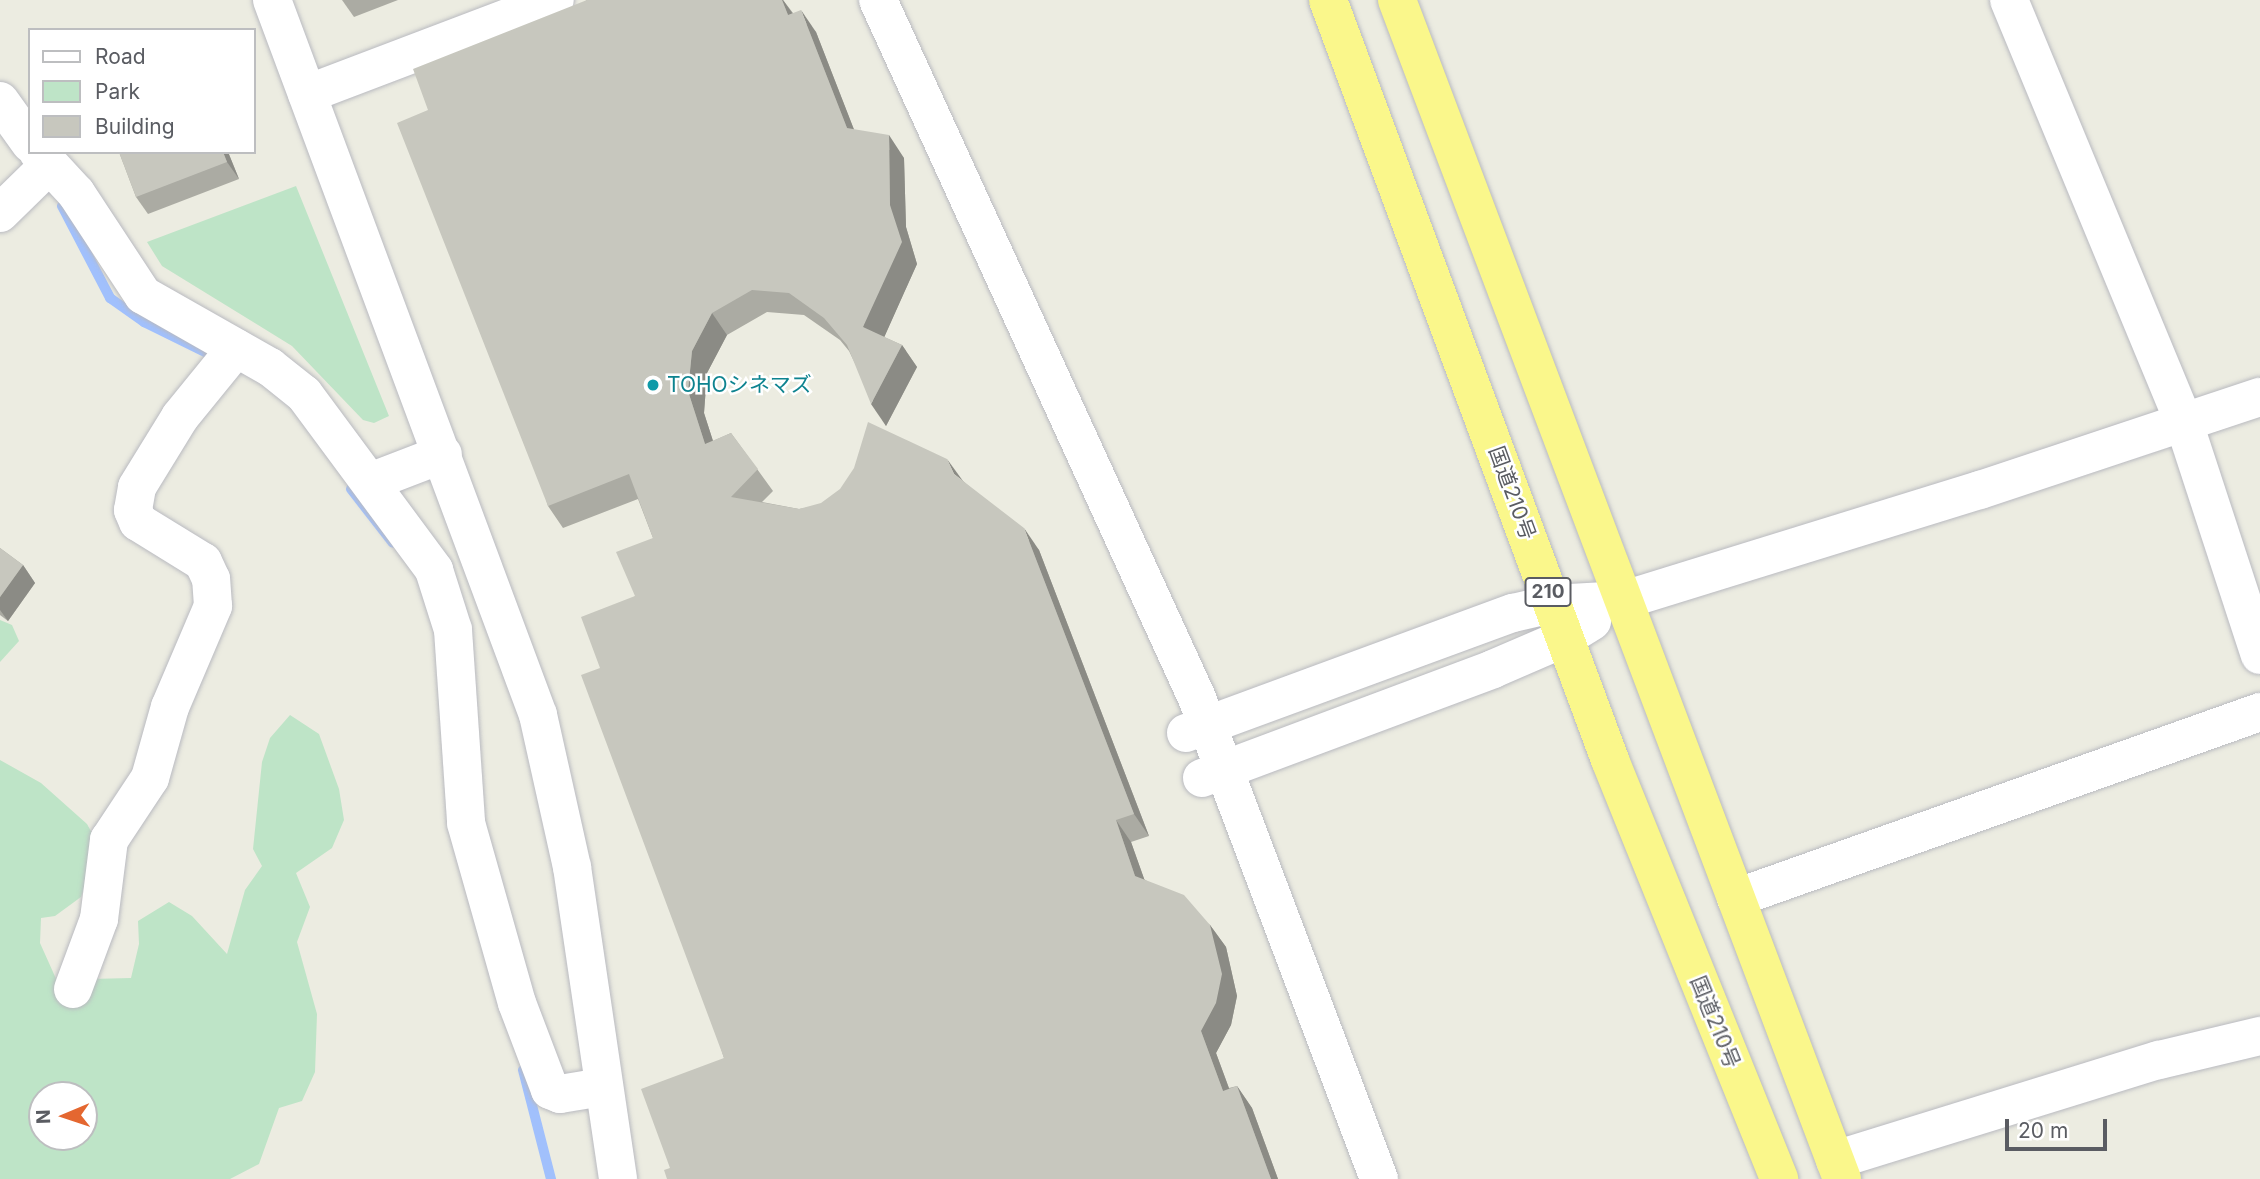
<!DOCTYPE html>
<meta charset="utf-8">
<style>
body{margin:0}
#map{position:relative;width:2260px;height:1179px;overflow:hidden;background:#ecece1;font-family:Inter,"Noto Sans JP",sans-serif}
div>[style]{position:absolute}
.green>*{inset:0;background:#bee4c7}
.stream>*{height:10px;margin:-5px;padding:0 5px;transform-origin:5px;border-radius:5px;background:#a1c0fc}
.roads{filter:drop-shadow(0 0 2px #b9bac0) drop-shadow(0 0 2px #b9bac0)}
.street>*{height:38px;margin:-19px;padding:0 19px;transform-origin:19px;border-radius:19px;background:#fff}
.secondary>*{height:38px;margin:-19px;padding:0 19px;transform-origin:19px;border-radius:19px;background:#fff}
.highway>*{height:38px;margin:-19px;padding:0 19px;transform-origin:19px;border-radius:19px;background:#faf78b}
.wall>*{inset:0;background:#ababa3}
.shaded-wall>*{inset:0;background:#8b8b85}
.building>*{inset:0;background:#c7c7be}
.dots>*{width:19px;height:19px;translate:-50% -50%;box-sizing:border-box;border:4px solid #fff;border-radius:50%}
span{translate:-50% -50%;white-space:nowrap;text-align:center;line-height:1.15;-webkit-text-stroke:5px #fff;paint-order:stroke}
.shield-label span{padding:2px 5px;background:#fff;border:2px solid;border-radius:5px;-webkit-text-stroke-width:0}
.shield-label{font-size:19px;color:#5a5c62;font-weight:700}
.culture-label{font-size:21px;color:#0d838f}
.left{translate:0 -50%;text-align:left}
.street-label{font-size:21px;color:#5a5c62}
.legend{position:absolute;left:28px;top:28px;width:228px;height:126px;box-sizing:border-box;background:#fff;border:2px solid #bdbec0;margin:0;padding:9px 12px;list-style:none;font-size:21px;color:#5a5c62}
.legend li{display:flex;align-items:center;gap:14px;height:35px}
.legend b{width:35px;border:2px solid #bdbec0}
.north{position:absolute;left:28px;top:1081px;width:70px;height:70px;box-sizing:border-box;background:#fff;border:2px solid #bdbec0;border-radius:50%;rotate:268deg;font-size:19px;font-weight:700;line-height:28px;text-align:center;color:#5a5c62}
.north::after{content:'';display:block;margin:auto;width:24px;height:32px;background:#e46730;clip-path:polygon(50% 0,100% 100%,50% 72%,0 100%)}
.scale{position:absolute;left:2005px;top:1119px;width:102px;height:32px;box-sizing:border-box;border:4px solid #5a5c62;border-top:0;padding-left:9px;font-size:21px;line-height:24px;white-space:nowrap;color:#5a5c62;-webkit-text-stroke:5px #fff;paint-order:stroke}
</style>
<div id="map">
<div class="green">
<i style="clip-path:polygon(296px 186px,389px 416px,374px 423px,363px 420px,292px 346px,162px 266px,147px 242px)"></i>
<i style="clip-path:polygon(0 620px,12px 625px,19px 641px,0 662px)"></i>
<i style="clip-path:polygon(evenodd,290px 715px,319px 734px,339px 789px,344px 820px,332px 848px,296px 873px,310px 907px,297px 942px,317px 1014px,315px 1072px,302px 1101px,279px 1108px,259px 1164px,230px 1179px,0 1179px,0 760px,41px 783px,87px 824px,99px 846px,81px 897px,55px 916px,41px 918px,40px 943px,66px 1001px,91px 979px,131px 978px,139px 944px,138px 921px,169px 902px,192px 916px,227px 954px,245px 890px,262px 866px,253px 849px,262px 762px,270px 738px,290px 715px,42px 1095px,84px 1095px,84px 1137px,42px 1137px,42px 1095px)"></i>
</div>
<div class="stream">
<i style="left:62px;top:206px;width:104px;rotate:62.4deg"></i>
<i style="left:110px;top:298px;width:42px;rotate:35.2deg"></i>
<i style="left:144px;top:322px;width:72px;rotate:26.2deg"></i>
<i style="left:351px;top:489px;width:68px;rotate:52.1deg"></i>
<i style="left:523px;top:1070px;width:113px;rotate:75.6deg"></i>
</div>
<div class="roads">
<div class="street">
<i style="left:2009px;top:0;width:458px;rotate:67.5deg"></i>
<i style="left:2184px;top:423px;width:244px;rotate:71.9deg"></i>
<i style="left:0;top:101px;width:52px;rotate:54.5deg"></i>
<i style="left:38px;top:152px;width:56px;rotate:47.2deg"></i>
<i style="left:76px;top:193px;width:122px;rotate:56.7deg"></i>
<i style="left:143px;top:295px;width:146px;rotate:29.6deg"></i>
<i style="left:270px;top:367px;width:43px;rotate:38.5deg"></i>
<i style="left:304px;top:394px;width:219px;rotate:53.5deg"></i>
<i style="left:434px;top:570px;width:63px;rotate:72.4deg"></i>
<i style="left:453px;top:630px;width:193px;rotate:86.1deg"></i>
<i style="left:466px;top:823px;width:187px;rotate:74.2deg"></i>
<i style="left:517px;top:1003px;width:93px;rotate:69.2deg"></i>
<i style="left:550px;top:1090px;width:11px;rotate:22deg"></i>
<i style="left:560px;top:1094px;width:43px;rotate:-9.5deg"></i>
<i style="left:0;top:213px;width:69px;rotate:-44.4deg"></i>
<i style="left:370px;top:482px;width:78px;rotate:-21deg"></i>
<i style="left:1624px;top:600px;width:373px;rotate:-17.2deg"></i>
<i style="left:1980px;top:490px;width:295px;rotate:-18.4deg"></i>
<i style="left:1736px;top:898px;width:556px;rotate:-19.54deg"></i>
<i style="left:73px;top:989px;width:75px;rotate:-69.6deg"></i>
<i style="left:99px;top:919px;width:80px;rotate:-82.8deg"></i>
<i style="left:109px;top:840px;width:74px;rotate:-56.5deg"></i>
<i style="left:150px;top:778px;width:74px;rotate:-74.3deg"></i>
<i style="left:170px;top:707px;width:110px;rotate:-66.9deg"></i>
<i style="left:213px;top:606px;width:27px;rotate:-94deg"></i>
<i style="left:211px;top:579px;width:19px;rotate:-115deg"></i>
<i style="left:203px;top:562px;width:76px;rotate:-148.4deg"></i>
<i style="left:138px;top:522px;width:13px;rotate:-113deg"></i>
<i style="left:133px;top:510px;width:23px;rotate:-80deg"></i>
<i style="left:137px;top:487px;width:82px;rotate:-58.4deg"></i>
<i style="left:180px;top:417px;width:89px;rotate:-50.9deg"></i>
<i style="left:1835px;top:1160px;width:339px;rotate:-17.2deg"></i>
<i style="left:2159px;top:1060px;width:104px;rotate:-13.4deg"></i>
</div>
<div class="secondary">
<i style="left:272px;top:0;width:763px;rotate:69.59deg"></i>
<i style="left:538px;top:715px;width:156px;rotate:77.4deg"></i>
<i style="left:572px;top:867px;width:315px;rotate:81.6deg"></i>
<i style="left:878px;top:0;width:767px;rotate:65.44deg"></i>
<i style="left:1197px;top:698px;width:514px;rotate:69.27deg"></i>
<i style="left:307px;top:94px;width:265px;rotate:-20.8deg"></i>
<i style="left:1186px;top:733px;width:348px;rotate:-20.2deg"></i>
<i style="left:1513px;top:613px;width:40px;rotate:-13deg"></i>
<i style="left:1552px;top:604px;width:72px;rotate:-3.2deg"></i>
<i style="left:1202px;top:778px;width:311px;rotate:-20.5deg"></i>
<i style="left:1493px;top:669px;width:78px;rotate:-23.3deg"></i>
<i style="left:1565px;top:638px;width:32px;rotate:-32deg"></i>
</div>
<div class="highway">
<i style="left:1328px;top:0;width:811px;rotate:69.64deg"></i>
<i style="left:1610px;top:760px;width:452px;rotate:68deg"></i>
<i style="left:1397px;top:0;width:1260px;rotate:69.32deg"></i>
</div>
</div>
<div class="wall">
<i style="clip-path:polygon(342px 0,398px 0,354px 17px)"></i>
<i style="clip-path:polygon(587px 0,783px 0,793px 13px,816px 32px,854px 130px,904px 158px,906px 227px,917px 264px,884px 337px,902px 345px,917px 367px,886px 426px,849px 351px,840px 340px,804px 315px,767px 312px,727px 335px,707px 373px,704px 413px,713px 441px,731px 433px,773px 491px,762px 502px,799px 509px,962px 480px,1039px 550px,1149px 836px,1131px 842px,1144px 879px,1210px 925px,1226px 947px,1237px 996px,1231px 1025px,1216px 1053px,1229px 1088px,1237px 1086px,1252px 1108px,1278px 1179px,667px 1179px,670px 1168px,724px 1058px,600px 668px,635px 596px,653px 538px,638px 499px,563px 528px,548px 506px,428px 110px)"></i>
<i style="clip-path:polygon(119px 152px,228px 152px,239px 179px,148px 214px,136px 197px)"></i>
<i style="clip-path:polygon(0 548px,23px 565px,35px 583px,8px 621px,0 615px)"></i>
</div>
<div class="shaded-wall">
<i style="clip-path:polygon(782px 0,783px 0,795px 17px,788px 15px)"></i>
<i style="clip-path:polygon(801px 10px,816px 32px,862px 150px,847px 128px)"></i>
<i style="clip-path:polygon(889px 135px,904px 158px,906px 227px,917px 264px,879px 349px,863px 327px,890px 205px)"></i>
<i style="clip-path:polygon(223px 152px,228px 152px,239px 179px,227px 162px)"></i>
<i style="clip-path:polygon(712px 313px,727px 335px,707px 373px,704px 413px,721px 466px,705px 444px,688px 391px,692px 351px)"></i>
<i style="clip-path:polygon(902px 345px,917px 367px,886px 426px,871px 404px)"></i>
<i style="clip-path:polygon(947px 459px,963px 481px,954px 474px)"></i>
<i style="clip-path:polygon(1024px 528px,1039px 550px,1149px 836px,1134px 814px)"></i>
<i style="clip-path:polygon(23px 565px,35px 583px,8px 621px,0 610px,0 597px)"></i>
<i style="clip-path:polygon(1116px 820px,1131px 842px,1151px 898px,1135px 876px)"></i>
<i style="clip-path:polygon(1210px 925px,1226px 947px,1237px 996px,1231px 1025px,1216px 1053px,1238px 1113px,1223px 1091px,1201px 1031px)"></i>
<i style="clip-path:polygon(1237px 1086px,1252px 1108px,1278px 1179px,1271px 1179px)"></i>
</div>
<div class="building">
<i style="clip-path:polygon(587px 0,782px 0,788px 15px,801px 10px,847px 128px,889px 135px,890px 205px,902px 242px,863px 327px,902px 345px,871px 404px,847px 345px,824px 318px,789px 293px,752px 290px,712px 313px,692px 351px,688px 391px,705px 444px,731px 433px,758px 469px,731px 497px,799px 509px,821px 503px,840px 489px,854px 468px,868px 422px,947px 459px,954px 474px,1024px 528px,1134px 814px,1116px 820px,1135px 876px,1184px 895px,1210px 925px,1222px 974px,1216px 1003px,1201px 1031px,1223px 1091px,1237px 1086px,1271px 1179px,667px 1179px,664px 1170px,670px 1168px,641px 1089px,724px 1058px,581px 675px,600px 668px,581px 617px,635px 596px,616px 552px,653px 538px,629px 474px,548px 506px,397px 123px,428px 110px,413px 69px)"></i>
<i style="clip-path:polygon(119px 152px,223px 152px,227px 162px,136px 197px)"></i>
<i style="clip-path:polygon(0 548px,23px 565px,0 597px)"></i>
</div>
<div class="dots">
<i style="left:653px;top:385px;background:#0f9aa8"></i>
</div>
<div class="shield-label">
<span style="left:1548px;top:592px">210</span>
</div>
<div class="culture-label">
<span class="left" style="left:667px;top:385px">TOHOシネマズ</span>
</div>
<div class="street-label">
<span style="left:1512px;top:493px;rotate:70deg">国道210号</span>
<span style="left:1715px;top:1022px;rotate:68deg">国道210号</span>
</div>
<ul class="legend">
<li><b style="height:9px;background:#fff"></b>Road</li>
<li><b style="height:19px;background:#bee4c7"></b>Park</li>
<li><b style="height:19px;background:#c7c7be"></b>Building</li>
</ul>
<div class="north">N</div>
<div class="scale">20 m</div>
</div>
